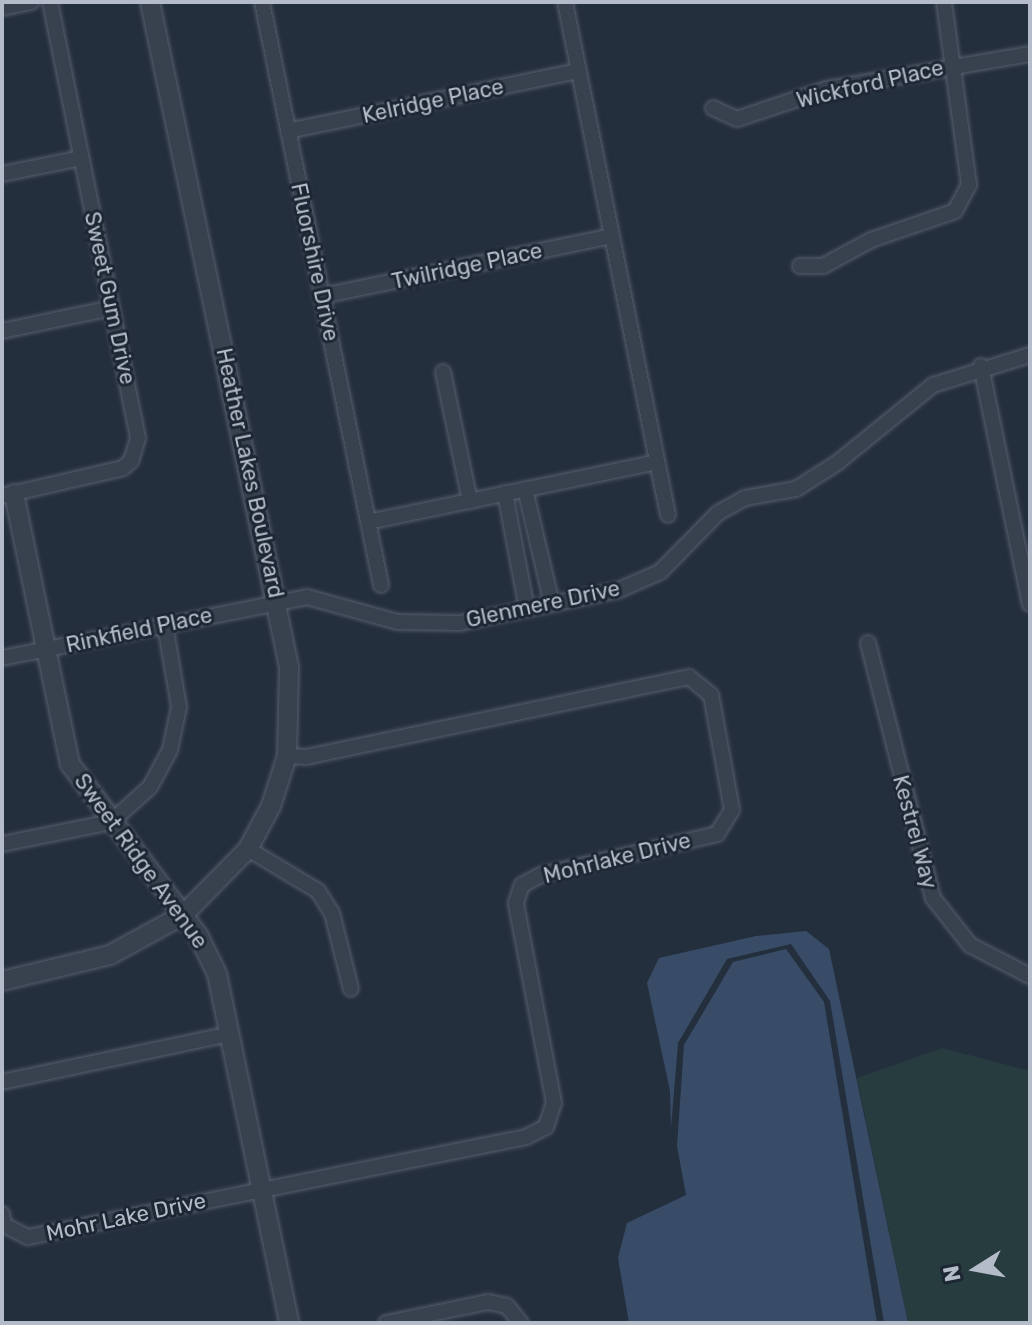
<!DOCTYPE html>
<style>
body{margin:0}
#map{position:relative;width:1032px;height:1325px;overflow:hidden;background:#242f3e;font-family:Rubik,sans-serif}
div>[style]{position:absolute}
.green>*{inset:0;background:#263c3f}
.water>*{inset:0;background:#394c67}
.roads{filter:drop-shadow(0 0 2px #565f6c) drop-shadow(0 0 2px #565f6c)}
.minor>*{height:14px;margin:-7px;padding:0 7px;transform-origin:7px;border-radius:7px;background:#38414e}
.tertiary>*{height:18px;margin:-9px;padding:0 9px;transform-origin:9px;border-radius:9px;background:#38414e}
span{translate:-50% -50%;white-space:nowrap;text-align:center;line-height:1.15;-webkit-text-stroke:6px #1d2633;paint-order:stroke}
.street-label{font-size:22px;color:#b4bcc9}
.frame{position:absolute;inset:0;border:4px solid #b4bcc9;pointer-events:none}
.north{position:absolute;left:936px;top:1229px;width:80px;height:80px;-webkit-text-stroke:6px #1d2633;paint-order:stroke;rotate:259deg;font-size:22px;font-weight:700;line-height:32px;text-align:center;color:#b4bcc9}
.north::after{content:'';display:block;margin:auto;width:28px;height:36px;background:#b4bcc9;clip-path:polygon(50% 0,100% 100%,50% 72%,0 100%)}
</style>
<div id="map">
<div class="green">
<i style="clip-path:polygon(942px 1048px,1030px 1071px,1030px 1323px,908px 1323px,857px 1078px)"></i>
</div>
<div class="water">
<i style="clip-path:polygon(806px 931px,829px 949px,908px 1323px,884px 1323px,830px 1001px,791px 944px,727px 959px,678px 1043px,671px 1128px,670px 1091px,647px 983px,659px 958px,756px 936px)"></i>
<i style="clip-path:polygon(786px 949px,824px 1002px,877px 1323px,629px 1323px,618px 1258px,627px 1223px,686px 1195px,677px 1146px,684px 1045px,733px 962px)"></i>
</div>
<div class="roads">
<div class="minor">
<i style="left:262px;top:2px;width:595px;rotate:78.46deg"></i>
<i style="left:565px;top:2px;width:523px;rotate:78.65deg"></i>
<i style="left:2px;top:8px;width:30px;rotate:-12deg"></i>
<i style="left:713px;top:108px;width:26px;rotate:25deg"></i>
<i style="left:737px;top:119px;width:95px;rotate:-18.4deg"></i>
<i style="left:827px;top:89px;width:206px;rotate:-9.8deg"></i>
<i style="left:288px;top:131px;width:297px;rotate:-11.7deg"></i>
<i style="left:2px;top:174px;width:81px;rotate:-11.4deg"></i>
<i style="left:800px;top:266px;width:23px"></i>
<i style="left:823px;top:266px;width:55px;rotate:-28.4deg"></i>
<i style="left:871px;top:240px;width:89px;rotate:-19deg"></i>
<i style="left:955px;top:211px;width:30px;rotate:-62deg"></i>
<i style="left:969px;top:185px;width:185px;rotate:-97.8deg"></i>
<i style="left:322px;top:296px;width:296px;rotate:-11.7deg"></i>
<i style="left:2px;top:331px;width:112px;rotate:-11.8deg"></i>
<i style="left:981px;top:366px;width:243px;rotate:78.4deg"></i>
<i style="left:443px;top:372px;width:132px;rotate:78.2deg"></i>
<i style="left:525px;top:489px;width:118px;rotate:76.8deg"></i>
<i style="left:505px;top:493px;width:118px;rotate:79.3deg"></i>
<i style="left:2px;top:496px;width:124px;rotate:-13deg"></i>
<i style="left:123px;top:468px;width:11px;rotate:-41deg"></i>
<i style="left:131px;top:461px;width:24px;rotate:-73deg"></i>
<i style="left:138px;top:438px;width:445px;rotate:-101.4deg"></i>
<i style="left:368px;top:522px;width:295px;rotate:-11.7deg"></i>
<i style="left:868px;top:643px;width:263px;rotate:75.7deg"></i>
<i style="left:933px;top:898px;width:60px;rotate:51.8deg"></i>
<i style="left:970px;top:945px;width:68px;rotate:27.3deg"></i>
<i style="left:2px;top:658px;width:311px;rotate:-11.3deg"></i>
<i style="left:307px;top:597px;width:94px;rotate:15.4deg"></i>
<i style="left:398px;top:622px;width:62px;rotate:0.9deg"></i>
<i style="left:460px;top:623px;width:162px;rotate:-11.7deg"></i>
<i style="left:619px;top:590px;width:45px;rotate:-23.7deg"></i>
<i style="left:660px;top:572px;width:83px;rotate:-45.5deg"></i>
<i style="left:718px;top:513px;width:31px;rotate:-29deg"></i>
<i style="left:745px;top:498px;width:52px;rotate:-10deg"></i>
<i style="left:796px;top:489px;width:49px;rotate:-32.4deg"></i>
<i style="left:837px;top:463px;width:124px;rotate:-39.1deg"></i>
<i style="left:933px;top:385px;width:102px;rotate:-17.2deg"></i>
<i style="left:2px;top:844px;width:111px;rotate:-11.4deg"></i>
<i style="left:111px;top:822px;width:52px;rotate:-41.9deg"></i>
<i style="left:150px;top:787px;width:42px;rotate:-61.6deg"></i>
<i style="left:170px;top:750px;width:44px;rotate:-78.2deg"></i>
<i style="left:179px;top:707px;width:83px;rotate:-99.7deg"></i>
<i style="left:248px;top:849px;width:82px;rotate:31deg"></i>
<i style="left:318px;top:891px;width:26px;rotate:58deg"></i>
<i style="left:332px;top:913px;width:78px;rotate:76deg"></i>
<i style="left:2px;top:1082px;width:233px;rotate:-11.9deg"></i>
<i style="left:2px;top:1214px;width:11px;rotate:80deg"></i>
<i style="left:4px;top:1225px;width:27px;rotate:27deg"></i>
<i style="left:28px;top:1237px;width:508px;rotate:-11.35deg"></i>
<i style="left:526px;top:1137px;width:22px;rotate:-27deg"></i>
<i style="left:546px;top:1127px;width:25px;rotate:-72deg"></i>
<i style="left:554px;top:1103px;width:204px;rotate:-100.8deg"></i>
<i style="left:516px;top:903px;width:19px;rotate:-72deg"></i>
<i style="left:522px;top:885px;width:21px;rotate:-28deg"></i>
<i style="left:541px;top:875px;width:181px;rotate:-13.1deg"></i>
<i style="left:717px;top:834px;width:28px;rotate:-58deg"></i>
<i style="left:732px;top:810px;width:117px;rotate:-100.3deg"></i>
<i style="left:711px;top:695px;width:28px;rotate:-141deg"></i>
<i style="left:689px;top:677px;width:390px;rotate:168.2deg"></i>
<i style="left:307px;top:757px;width:20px;rotate:-177deg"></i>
<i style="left:386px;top:1323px;width:104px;rotate:-11.6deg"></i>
<i style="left:488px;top:1302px;width:19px;rotate:12deg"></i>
<i style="left:507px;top:1306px;width:22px;rotate:51deg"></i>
</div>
<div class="tertiary">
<i style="left:14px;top:494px;width:276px;rotate:78.3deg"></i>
<i style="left:70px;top:764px;width:214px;rotate:53.2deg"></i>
<i style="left:198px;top:935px;width:43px;rotate:64deg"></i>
<i style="left:217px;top:974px;width:356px;rotate:78.3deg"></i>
<i style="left:2px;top:981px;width:111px;rotate:-13.5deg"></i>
<i style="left:110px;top:955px;width:83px;rotate:-28.7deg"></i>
<i style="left:183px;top:915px;width:93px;rotate:-45.4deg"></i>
<i style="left:248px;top:849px;width:49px;rotate:-61.9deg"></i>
<i style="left:271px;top:806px;width:52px;rotate:-72.3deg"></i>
<i style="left:287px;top:756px;width:89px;rotate:-88.7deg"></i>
<i style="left:289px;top:667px;width:679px;rotate:-101.81deg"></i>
</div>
</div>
<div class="street-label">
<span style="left:870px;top:84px;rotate:-13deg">Wickford Place</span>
<span style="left:433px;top:101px;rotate:-12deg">Kelridge Place</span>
<span style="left:315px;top:262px;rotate:78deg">Fluorshire Drive</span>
<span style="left:467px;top:266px;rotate:-12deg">Twilridge Place</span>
<span style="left:110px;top:298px;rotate:78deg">Sweet Gum Drive</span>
<span style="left:250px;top:473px;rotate:78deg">Heather Lakes Boulevard</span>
<span style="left:543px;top:604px;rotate:-12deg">Glenmere Drive</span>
<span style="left:139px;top:630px;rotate:-12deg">Rinkfield Place</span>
<span style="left:915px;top:832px;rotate:75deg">Kestrel Way</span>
<span style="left:617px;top:858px;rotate:-14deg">Mohrlake Drive</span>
<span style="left:141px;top:861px;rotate:54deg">Sweet Ridge Avenue</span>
<span style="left:126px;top:1217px;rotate:-12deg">Mohr Lake Drive</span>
</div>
<div class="frame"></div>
<div class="north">N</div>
</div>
